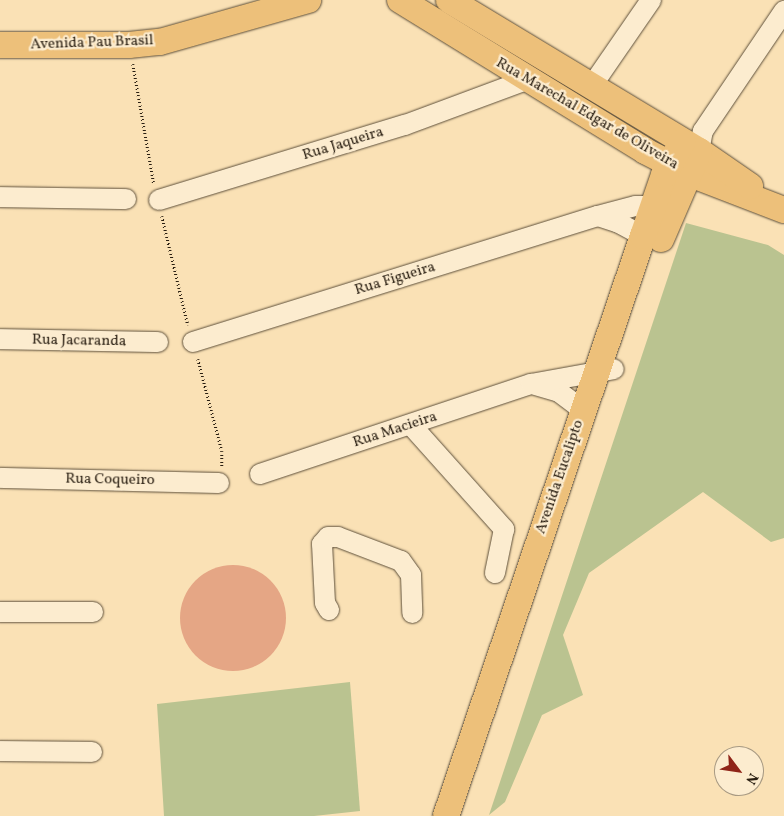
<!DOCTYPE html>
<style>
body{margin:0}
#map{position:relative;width:784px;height:816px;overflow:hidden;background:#fae1b5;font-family:Vollkorn,serif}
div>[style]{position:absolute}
.green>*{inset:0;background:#bac390}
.building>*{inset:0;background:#e5a685}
.round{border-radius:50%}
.path>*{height:2.5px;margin-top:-1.25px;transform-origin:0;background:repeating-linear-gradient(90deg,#2a1f12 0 1px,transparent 0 3.5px)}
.roads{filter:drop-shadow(0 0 1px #5e503b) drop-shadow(0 0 1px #5e503b)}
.minor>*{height:20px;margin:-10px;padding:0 10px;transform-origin:10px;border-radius:10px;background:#fceccf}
.major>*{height:26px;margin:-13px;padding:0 13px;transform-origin:13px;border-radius:13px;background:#edc07a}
span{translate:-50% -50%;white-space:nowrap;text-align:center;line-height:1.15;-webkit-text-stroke:4.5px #fceccf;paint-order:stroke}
.street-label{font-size:15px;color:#2a1f12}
.north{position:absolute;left:714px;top:746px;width:50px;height:50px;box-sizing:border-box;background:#fceccf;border:1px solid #a89a83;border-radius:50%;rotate:121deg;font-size:14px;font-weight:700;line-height:20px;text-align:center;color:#2a1f12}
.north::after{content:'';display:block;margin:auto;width:18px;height:22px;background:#8f2418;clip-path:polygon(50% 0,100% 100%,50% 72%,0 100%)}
</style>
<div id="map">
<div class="green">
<i style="clip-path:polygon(686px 223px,768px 245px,784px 255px,784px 538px,771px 542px,703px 492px,589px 573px,563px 635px,583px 695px,542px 715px,505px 802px,489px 815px)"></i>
<i style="clip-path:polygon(350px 682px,360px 811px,314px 816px,164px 816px,157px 704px)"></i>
</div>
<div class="building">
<i class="round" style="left:180px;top:565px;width:106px;height:106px"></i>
</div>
<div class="path">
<i style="left:133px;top:64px;width:122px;rotate:80.1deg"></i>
<i style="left:162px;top:216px;width:112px;rotate:76.6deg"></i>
<i style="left:198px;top:359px;width:95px;rotate:75.4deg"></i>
<i style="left:222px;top:451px;width:17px;rotate:90deg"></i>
</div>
<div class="roads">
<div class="minor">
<i style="left:591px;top:87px;width:106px;rotate:-55.4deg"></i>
<i style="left:699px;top:151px;width:20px;rotate:-79deg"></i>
<i style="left:703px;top:131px;width:145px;rotate:-56deg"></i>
<i style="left:0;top:197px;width:126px;rotate:0.9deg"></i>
<i style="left:159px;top:200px;width:257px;rotate:-17deg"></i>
<i style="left:405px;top:125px;width:129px;rotate:-20.4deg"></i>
<i style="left:598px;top:216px;width:20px;rotate:18deg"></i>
<i style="left:617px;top:222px;width:30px;rotate:28deg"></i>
<i style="left:0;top:339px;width:158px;rotate:1.1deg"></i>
<i style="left:193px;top:342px;width:424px;rotate:-17.3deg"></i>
<i style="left:598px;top:216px;width:39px;rotate:-15deg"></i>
<i style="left:636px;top:206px;width:17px"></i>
<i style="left:535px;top:385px;width:25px;rotate:16deg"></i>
<i style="left:559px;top:392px;width:30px;rotate:37deg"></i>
<i style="left:411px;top:425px;width:140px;rotate:48.2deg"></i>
<i style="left:504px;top:529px;width:45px;rotate:101.6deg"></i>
<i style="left:260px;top:474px;width:286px;rotate:-18.4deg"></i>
<i style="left:531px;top:384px;width:84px;rotate:-10.2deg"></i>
<i style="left:0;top:478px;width:219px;rotate:1.3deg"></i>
<i style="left:329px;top:610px;width:8px;rotate:-120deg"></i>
<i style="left:325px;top:603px;width:59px;rotate:-92.9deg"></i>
<i style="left:322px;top:544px;width:9px;rotate:-49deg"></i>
<i style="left:328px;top:537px;width:10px"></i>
<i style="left:338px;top:537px;width:67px;rotate:20.9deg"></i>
<i style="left:401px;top:561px;width:17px;rotate:54deg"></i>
<i style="left:411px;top:575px;width:38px;rotate:88deg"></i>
<i style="left:0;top:612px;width:93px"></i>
<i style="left:0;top:751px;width:92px;rotate:0.6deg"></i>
</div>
<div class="major">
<i style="left:400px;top:0;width:288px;rotate:31.6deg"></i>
<i style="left:645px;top:151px;width:48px;rotate:27.1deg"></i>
<i style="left:688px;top:173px;width:103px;rotate:21.1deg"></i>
<i style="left:449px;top:0;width:292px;rotate:31.1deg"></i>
<i style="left:699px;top:151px;width:62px;rotate:34.5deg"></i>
<i style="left:0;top:45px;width:129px"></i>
<i style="left:129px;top:45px;width:31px;rotate:-6deg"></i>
<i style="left:160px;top:42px;width:154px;rotate:-15.8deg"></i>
<i style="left:661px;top:239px;width:96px;rotate:-66.6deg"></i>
<i style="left:446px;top:816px;width:613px;rotate:-71.24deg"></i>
<i style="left:643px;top:236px;width:65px;rotate:-71deg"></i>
<i style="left:664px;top:175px;width:38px;rotate:-61deg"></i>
</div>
</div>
<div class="street-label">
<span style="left:92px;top:43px;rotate:-2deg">Avenida Pau Brasil</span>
<span style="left:587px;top:114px;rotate:30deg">Rua Marechal Edgar de Oliveira</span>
<span style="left:343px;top:144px;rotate:-17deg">Rua Jaqueira</span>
<span style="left:395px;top:279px;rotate:-17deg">Rua Figueira</span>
<span style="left:79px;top:341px;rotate:1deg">Rua Jacaranda</span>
<span style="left:395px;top:430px;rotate:-18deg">Rua Macieira</span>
<span style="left:560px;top:477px;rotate:-71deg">Avenida Eucalipto</span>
<span style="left:110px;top:480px;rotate:1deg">Rua Coqueiro</span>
</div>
<div class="north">N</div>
</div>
